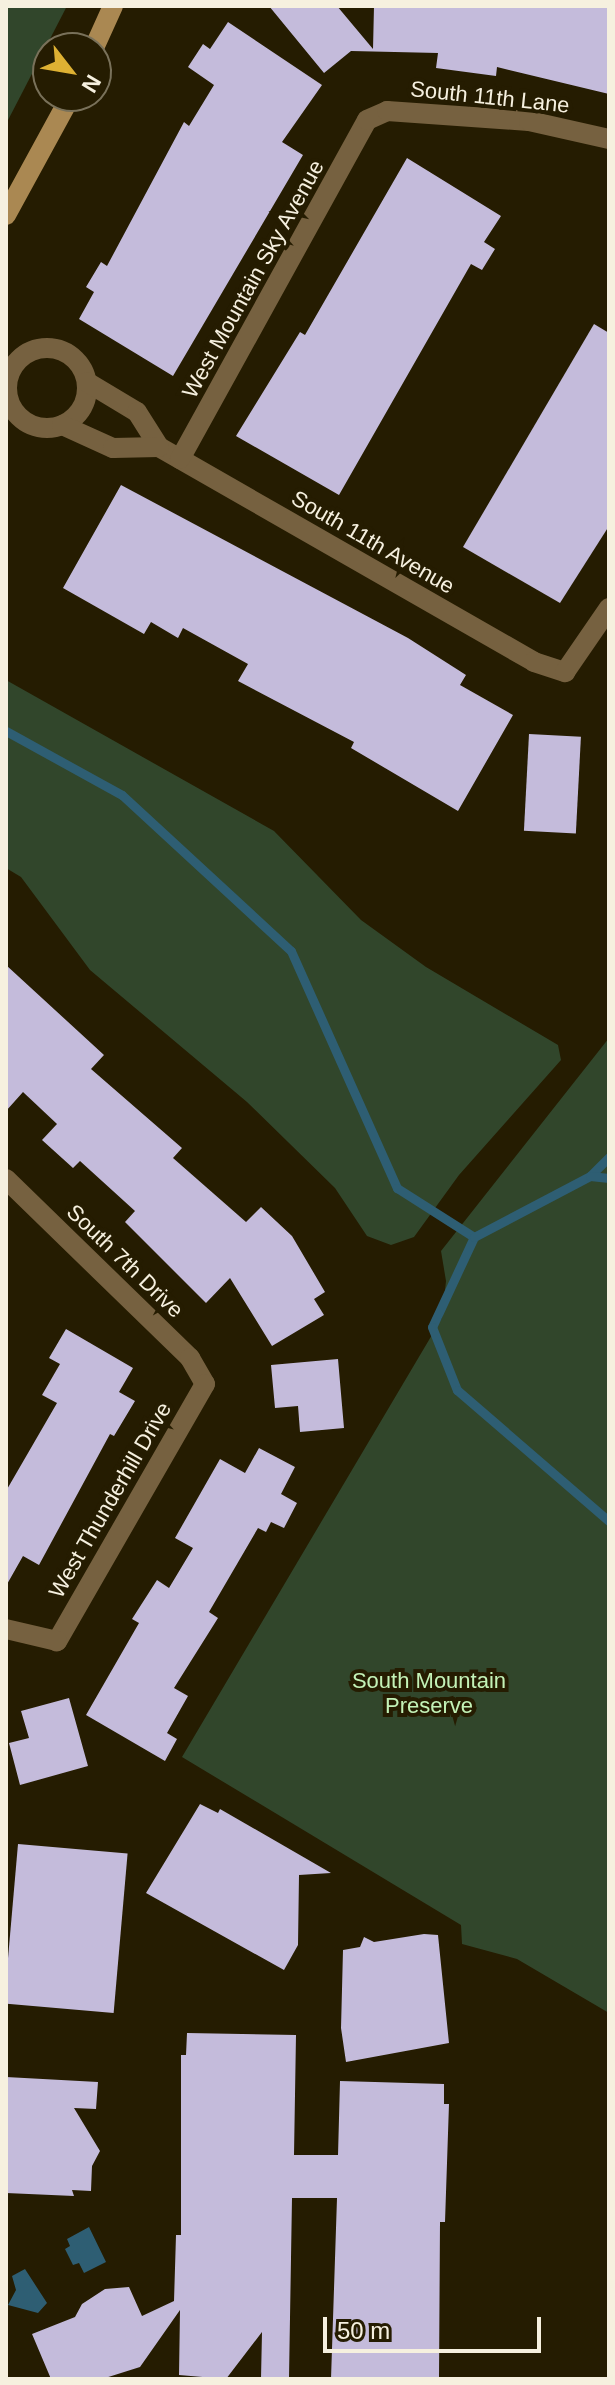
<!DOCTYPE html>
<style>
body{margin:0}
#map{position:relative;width:615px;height:2385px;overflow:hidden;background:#251c01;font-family:Arial,sans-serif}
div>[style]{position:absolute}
.green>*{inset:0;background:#31462b}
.water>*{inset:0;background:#2e5e73}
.stream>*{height:9px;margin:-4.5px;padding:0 4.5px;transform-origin:4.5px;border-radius:4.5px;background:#2e5e73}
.building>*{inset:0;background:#c4bbdb;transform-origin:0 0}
.street>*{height:20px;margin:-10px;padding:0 10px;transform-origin:10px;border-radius:10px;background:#766140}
.street>.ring{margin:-10px;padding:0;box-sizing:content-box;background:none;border:20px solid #766140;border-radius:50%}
.secondary>*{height:20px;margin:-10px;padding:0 10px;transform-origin:10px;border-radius:10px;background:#aa8852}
span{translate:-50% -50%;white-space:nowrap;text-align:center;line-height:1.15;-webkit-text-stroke:8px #251c01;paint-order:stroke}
.street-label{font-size:22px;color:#f6f0df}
.park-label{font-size:22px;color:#c3f2b7}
.frame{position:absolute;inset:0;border:8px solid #f6f0df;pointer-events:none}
.north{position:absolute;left:32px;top:32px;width:80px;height:80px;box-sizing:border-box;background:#251c01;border:2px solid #79715a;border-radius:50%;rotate:121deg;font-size:22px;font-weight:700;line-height:32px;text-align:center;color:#f6f0df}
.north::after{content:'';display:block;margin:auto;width:28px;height:36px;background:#deb133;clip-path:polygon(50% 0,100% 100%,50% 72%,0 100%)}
.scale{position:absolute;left:323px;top:2317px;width:218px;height:36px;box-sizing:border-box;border:4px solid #f6f0df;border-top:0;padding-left:10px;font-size:24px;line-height:28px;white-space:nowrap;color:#f6f0df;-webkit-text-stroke:6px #251c01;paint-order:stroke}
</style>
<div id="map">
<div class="green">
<i style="clip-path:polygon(6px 6px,67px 6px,6px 124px)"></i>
<i style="clip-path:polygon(6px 680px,274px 831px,361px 920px,426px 967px,558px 1045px,561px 1060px,459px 1175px,414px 1237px,391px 1245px,367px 1236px,335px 1188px,247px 1102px,90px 970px,21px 877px,6px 868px)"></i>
<i style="clip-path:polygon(609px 1038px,609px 2013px,517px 1959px,462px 1944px,461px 1925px,182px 1757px,442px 1318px,446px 1281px,441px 1251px)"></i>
</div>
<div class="water">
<i style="clip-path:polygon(89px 2227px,106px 2262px,84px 2273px,79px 2263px,73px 2265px,65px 2249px,70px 2246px,67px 2239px)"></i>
<i style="clip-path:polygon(25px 2269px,47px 2303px,38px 2313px,8px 2305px,16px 2290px,12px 2276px)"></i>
</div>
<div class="stream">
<i style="left:6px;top:731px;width:132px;rotate:28.9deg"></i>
<i style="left:122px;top:795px;width:230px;rotate:42.7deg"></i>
<i style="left:291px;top:951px;width:260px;rotate:65.9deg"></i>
<i style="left:397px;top:1188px;width:91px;rotate:32.5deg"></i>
<i style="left:474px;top:1237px;width:99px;rotate:115deg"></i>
<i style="left:432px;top:1327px;width:68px;rotate:68.4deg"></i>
<i style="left:457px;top:1390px;width:201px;rotate:40.8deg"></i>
<i style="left:590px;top:1176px;width:27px;rotate:-45deg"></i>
<i style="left:474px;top:1237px;width:131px;rotate:-27.7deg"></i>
<i style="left:590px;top:1176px;width:19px;rotate:6deg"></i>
</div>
<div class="building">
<i style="clip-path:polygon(269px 6px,337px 6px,373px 49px,374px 6px,609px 6px,609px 94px,497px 67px,496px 76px,436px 68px,438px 53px,351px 51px,324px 73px)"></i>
<i style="clip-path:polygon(228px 22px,322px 85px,282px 142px,303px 155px,173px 376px,79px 319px,94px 292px,86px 287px,101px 262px,107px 266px,184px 122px,189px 126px,214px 85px,188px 67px,203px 44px,210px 49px)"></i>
<i style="clip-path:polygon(407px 158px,501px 216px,484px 242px,495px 249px,482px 270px,471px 264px,339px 495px,236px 436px,300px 332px,305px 335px)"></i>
<i style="clip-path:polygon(594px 324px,609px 333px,609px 526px,560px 603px,463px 547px)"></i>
<i style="clip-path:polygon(121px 485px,408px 638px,466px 675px,460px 685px,513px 715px,458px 811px,351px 748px,354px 742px,238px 681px,248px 664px,183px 628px,178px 638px,151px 622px,144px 634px,63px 588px)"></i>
<i style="left:529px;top:734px;width:52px;height:97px;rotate:3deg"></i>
<i style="clip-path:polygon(6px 965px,104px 1055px,91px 1069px,182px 1148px,173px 1158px,246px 1222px,261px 1207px,292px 1236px,325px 1292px,314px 1299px,324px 1315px,272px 1346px,230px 1278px,206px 1303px,125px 1222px,135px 1211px,80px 1161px,73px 1168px,42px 1140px,57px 1124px,23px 1092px,6px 1111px)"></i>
<i style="clip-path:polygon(66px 1329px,133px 1368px,119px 1392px,135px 1401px,114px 1436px,110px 1434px,39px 1565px,23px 1556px,6px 1586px,6px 1491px,57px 1403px,42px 1395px,60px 1364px,49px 1358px)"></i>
<i style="clip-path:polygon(338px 1359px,344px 1428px,300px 1432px,298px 1406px,275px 1408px,271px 1365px)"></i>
<i style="clip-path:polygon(259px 1448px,295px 1467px,281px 1494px,297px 1503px,284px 1528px,271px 1522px,266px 1532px,258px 1528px,209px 1612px,218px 1618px,174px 1688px,188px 1696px,167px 1733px,177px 1739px,165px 1761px,86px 1715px,139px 1623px,132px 1619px,157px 1580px,169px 1588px,193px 1548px,175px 1538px,220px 1459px,245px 1473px)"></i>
<i style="clip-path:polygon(69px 1698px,88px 1766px,20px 1785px,9px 1743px,29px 1738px,21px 1711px)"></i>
<i style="clip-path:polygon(200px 1804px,218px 1813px,220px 1809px,331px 1873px,299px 1875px,298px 1945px,284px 1970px,146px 1893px)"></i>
<i style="left:18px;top:1844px;width:110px;height:160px;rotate:5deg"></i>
<i style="clip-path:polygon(424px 1934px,438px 1935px,449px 2043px,346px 2062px,341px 2028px,343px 1950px,360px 1947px,364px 1937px,374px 1942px)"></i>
<i style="clip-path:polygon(187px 2033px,296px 2035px,294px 2155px,338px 2155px,340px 2081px,444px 2084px,444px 2104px,449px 2104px,445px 2222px,440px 2222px,439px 2379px,331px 2379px,337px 2198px,292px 2198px,289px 2378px,261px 2378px,262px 2332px,226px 2379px,179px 2375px,180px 2310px,140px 2367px,102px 2379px,51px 2379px,32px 2334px,75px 2317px,82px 2304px,105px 2289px,129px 2287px,142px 2316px,174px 2301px,176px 2235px,181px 2235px,181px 2055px,186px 2055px)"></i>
<i style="clip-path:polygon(6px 2077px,98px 2082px,96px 2109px,74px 2108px,100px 2151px,92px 2166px,91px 2191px,72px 2190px,74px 2196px,6px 2193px)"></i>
</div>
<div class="street">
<i class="ring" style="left:7px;top:348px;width:60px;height:60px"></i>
<i style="left:87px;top:382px;width:58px;rotate:31deg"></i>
<i style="left:137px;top:412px;width:41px;rotate:57.8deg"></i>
<i style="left:159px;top:447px;width:432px;rotate:29.8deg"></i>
<i style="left:534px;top:662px;width:33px;rotate:18deg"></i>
<i style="left:565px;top:672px;width:78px;rotate:-55.5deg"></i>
<i style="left:62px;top:425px;width:56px;rotate:24.3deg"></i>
<i style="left:113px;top:448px;width:46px;rotate:-1.2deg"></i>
<i style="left:180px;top:459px;width:387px;rotate:-61.1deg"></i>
<i style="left:367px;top:120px;width:22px;rotate:-24deg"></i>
<i style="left:387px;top:111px;width:142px;rotate:4deg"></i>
<i style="left:529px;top:121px;width:82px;rotate:12.7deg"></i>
<i style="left:6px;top:1179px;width:257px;rotate:44.2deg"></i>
<i style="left:190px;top:1358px;width:30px;rotate:60deg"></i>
<i style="left:205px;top:1384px;width:297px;rotate:119.9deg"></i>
<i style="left:57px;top:1641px;width:52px;rotate:-166.8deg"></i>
</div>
<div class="secondary">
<i style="left:94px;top:48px;width:46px;rotate:-65.7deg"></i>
<i style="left:6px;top:215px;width:136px;rotate:-61.4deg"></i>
</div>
<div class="street-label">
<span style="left:490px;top:97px;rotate:6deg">South 11th Lane</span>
<span style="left:253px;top:279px;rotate:-61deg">West Mountain Sky Avenue</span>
<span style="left:373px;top:542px;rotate:30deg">South 11th Avenue</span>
<span style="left:125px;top:1261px;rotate:44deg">South 7th Drive</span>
<span style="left:110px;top:1500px;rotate:-60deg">West Thunderhill Drive</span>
</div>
<div class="park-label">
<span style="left:429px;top:1693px">South Mountain<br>Preserve</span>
</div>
<div class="frame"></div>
<div class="north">N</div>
<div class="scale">50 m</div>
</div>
